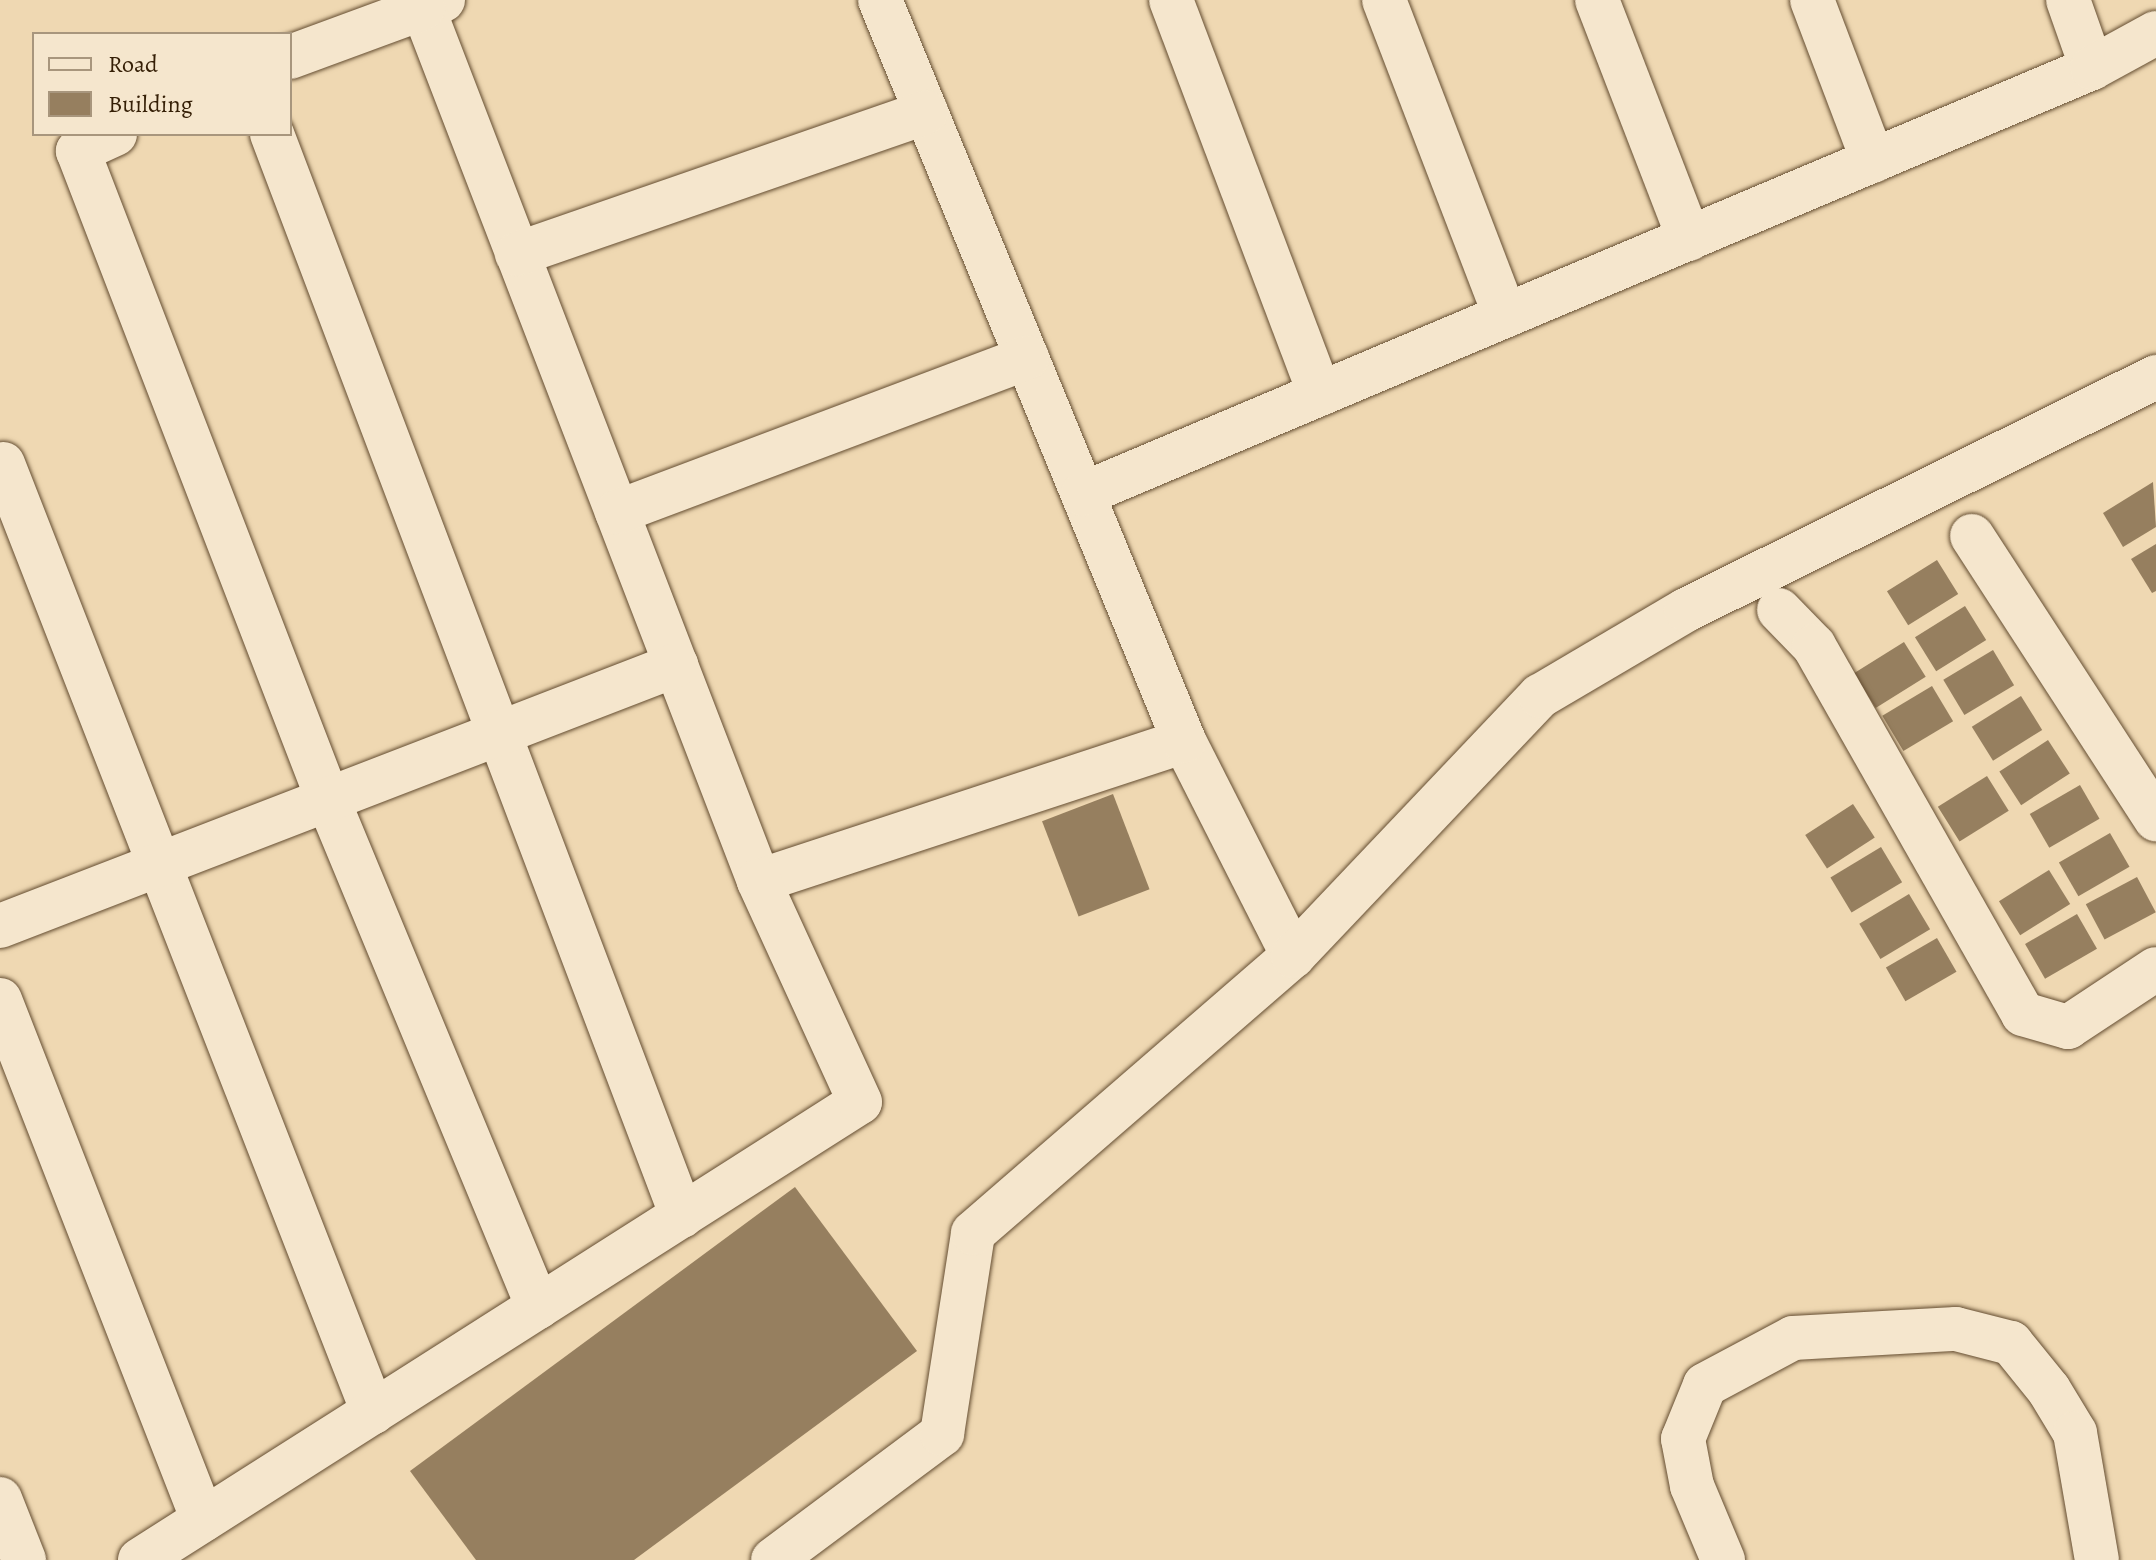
<!DOCTYPE html>
<style>
body{margin:0}
#map{position:relative;width:2156px;height:1560px;overflow:hidden;background:#efd8b2;font-family:Alegreya,serif}
div>[style]{position:absolute}
.building>*{inset:0;background:#967f5f;transform-origin:0 0}
.roads{filter:drop-shadow(0 0 2px #644d31) drop-shadow(0 0 2px #644d31)}
.minor>*{height:44px;margin:-22px;padding:0 22px;transform-origin:22px;border-radius:22px;background:#f5e6cd}
span{translate:-50% -50%;white-space:nowrap;text-align:center;line-height:1.15;-webkit-text-stroke:6px #f5e6cd;paint-order:stroke}
.legend{position:absolute;left:32px;top:32px;width:260px;height:104px;box-sizing:border-box;background:#f5e6cd;border:2px solid #a8967d;margin:0;padding:10px 14px;list-style:none;font-size:24px;color:#351f06}
.legend li{display:flex;align-items:center;gap:16px;height:40px}
.legend b{width:40px;border:2px solid #a8967d}
</style>
<div id="map">
<div class="building">
<i style="clip-path:polygon(2153px 482px,2156px 527px,2123px 547px,2103px 513px)"></i>
<i style="clip-path:polygon(2156px 544px,2156px 591px,2152px 593px,2131px 559px)"></i>
<i style="left:1937px;top:560px;width:40px;height:59px;rotate:58deg"></i>
<i style="left:1965px;top:606px;width:40px;height:59px;rotate:58deg"></i>
<i style="left:1904px;top:642px;width:41px;height:59px;rotate:58deg"></i>
<i style="left:1993px;top:650px;width:41px;height:58px;rotate:59deg"></i>
<i style="left:1932px;top:686px;width:41px;height:58px;rotate:59deg"></i>
<i style="left:2021px;top:696px;width:40px;height:58px;rotate:58deg"></i>
<i style="left:2048px;top:740px;width:40px;height:58px;rotate:57deg"></i>
<i style="left:1987px;top:776px;width:41px;height:58px;rotate:58deg"></i>
<i style="left:2080px;top:785px;width:39px;height:58px;rotate:60deg"></i>
<i style="left:1113px;top:794px;width:102px;height:76px;rotate:69deg"></i>
<i style="left:1853px;top:804px;width:40px;height:57px;rotate:57deg"></i>
<i style="left:2110px;top:833px;width:39px;height:59px;rotate:60deg"></i>
<i style="left:1881px;top:847px;width:41px;height:59px;rotate:59deg"></i>
<i style="left:2049px;top:870px;width:40px;height:59px;rotate:58deg"></i>
<i style="left:2137px;top:877px;width:40px;height:58px;rotate:62deg"></i>
<i style="left:1909px;top:894px;width:41px;height:58px;rotate:59deg"></i>
<i style="left:2077px;top:914px;width:40px;height:60px;rotate:60deg"></i>
<i style="left:1937px;top:938px;width:39px;height:59px;rotate:60deg"></i>
<i style="clip-path:polygon(795px 1187px,917px 1351px,634px 1560px,476px 1560px,410px 1471px)"></i>
</div>
<div class="roads">
<div class="minor">
<i style="left:443px;top:0;width:22px;rotate:158deg"></i>
<i style="left:423px;top:8px;width:935px;rotate:68.95deg"></i>
<i style="left:759px;top:881px;width:447px;rotate:-18.2deg"></i>
<i style="left:1184px;top:741px;width:241px;rotate:63.1deg"></i>
<i style="left:880px;top:0;width:801px;rotate:67.69deg"></i>
<i style="left:1171px;top:0;width:421px;rotate:69.3deg"></i>
<i style="left:1384px;top:0;width:338px;rotate:69deg"></i>
<i style="left:1597px;top:0;width:256px;rotate:68.9deg"></i>
<i style="left:1812px;top:0;width:172px;rotate:69.2deg"></i>
<i style="left:2068px;top:0;width:72px;rotate:70.6deg"></i>
<i style="left:290px;top:57px;width:142px;rotate:-20.2deg"></i>
<i style="left:115px;top:134px;width:41px;rotate:155.3deg"></i>
<i style="left:78px;top:151px;width:695px;rotate:68.93deg"></i>
<i style="left:328px;top:800px;width:549px;rotate:67.5deg"></i>
<i style="left:272px;top:134px;width:1157px;rotate:69.25deg"></i>
<i style="left:517px;top:254px;width:433px;rotate:-19.1deg"></i>
<i style="left:3px;top:464px;width:1018px;rotate:68.68deg"></i>
<i style="left:1083px;top:494px;width:1095px;rotate:-22.89deg"></i>
<i style="left:2092px;top:68px;width:73px;rotate:-28.7deg"></i>
<i style="left:617px;top:512px;width:438px;rotate:-20.6deg"></i>
<i style="left:1972px;top:536px;width:338px;rotate:57deg"></i>
<i style="left:1779px;top:610px;width:50px;rotate:45.8deg"></i>
<i style="left:1814px;top:646px;width:423px;rotate:60.4deg"></i>
<i style="left:2023px;top:1014px;width:47px;rotate:16.1deg"></i>
<i style="left:2068px;top:1027px;width:105px;rotate:-33.4deg"></i>
<i style="left:0;top:926px;width:725px;rotate:-21.11deg"></i>
<i style="left:0;top:1000px;width:558px;rotate:68.68deg"></i>
<i style="left:0;top:1499px;width:66px;rotate:68.5deg"></i>
<i style="left:140px;top:1560px;width:853px;rotate:-32.46deg"></i>
<i style="left:860px;top:1102px;width:243px;rotate:-114.6deg"></i>
<i style="left:773px;top:1560px;width:211px;rotate:-36.7deg"></i>
<i style="left:942px;top:1434px;width:203px;rotate:-81.2deg"></i>
<i style="left:973px;top:1233px;width:423px;rotate:-40.9deg"></i>
<i style="left:1293px;top:956px;width:359px;rotate:-46.5deg"></i>
<i style="left:1540px;top:696px;width:169px;rotate:-30.5deg"></i>
<i style="left:1686px;top:610px;width:525px;rotate:-26.37deg"></i>
<i style="left:1723px;top:1560px;width:80px;rotate:-112.7deg"></i>
<i style="left:1692px;top:1486px;width:48px;rotate:-100.8deg"></i>
<i style="left:1683px;top:1439px;width:58px;rotate:-67.8deg"></i>
<i style="left:1705px;top:1385px;width:100px;rotate:-28.1deg"></i>
<i style="left:1793px;top:1338px;width:163px;rotate:-3.2deg"></i>
<i style="left:1956px;top:1329px;width:57px;rotate:14.3deg"></i>
<i style="left:2011px;top:1343px;width:60px;rotate:51deg"></i>
<i style="left:2049px;top:1390px;width:50px;rotate:58.8deg"></i>
<i style="left:2075px;top:1433px;width:129px;rotate:80.2deg"></i>
</div>
</div>
<ul class="legend">
<li><b style="height:10px;background:#f5e6cd"></b>Road</li>
<li><b style="height:22px;background:#967f5f"></b>Building</li>
</ul>
</div>
